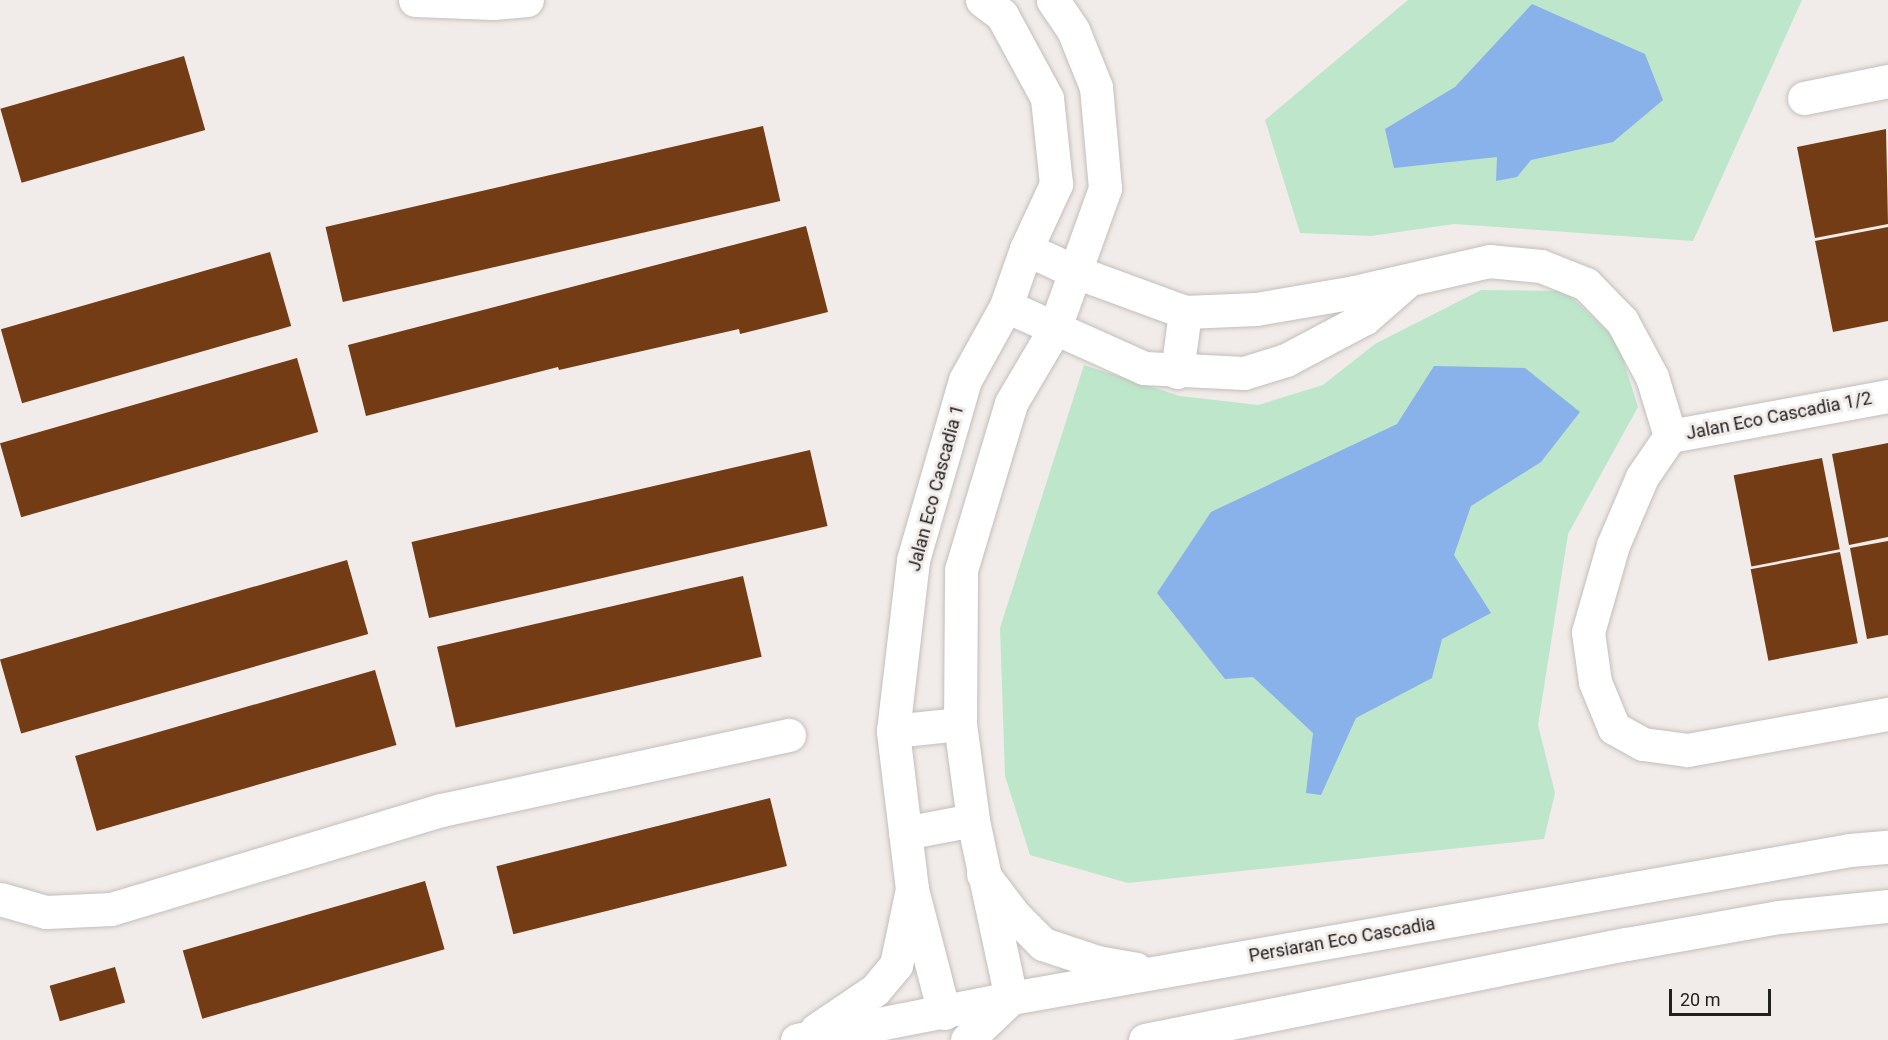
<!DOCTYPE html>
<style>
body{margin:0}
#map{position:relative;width:1888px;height:1040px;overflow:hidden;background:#f1ece9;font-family:Roboto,sans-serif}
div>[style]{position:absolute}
.green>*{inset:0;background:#bde6cb}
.water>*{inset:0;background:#89b1ea}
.building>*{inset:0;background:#743c15;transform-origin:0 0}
.roads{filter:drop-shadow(0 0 2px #c3bebc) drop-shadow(0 0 2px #c3bebc)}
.street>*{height:33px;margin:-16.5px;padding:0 16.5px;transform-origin:16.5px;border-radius:16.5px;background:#fff}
.primary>*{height:33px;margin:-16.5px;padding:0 16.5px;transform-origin:16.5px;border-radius:16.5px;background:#fff}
span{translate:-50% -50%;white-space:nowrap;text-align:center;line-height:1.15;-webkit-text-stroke:6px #f1ece9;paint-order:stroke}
.street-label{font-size:18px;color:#232120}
.scale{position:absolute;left:1669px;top:989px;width:102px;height:27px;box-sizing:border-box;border:3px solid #232120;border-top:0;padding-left:8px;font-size:18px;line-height:21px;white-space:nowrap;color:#232120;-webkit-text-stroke:4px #f1ece9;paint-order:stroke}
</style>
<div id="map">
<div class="green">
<i style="clip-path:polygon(1408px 0,1802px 0,1693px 241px,1454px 224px,1371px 236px,1300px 233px,1265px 120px)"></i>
<i style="clip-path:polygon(1481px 290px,1565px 291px,1617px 340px,1638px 407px,1568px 534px,1538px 725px,1555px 793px,1544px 839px,1128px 883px,1030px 855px,1005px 776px,1000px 628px,1084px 365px,1180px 396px,1258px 405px,1323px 385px,1375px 344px)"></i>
</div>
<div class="water">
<i style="clip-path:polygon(1532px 4px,1645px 54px,1663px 100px,1613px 142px,1531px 160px,1517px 177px,1496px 181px,1497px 157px,1394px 168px,1385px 129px,1455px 87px)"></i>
<i style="clip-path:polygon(1434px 366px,1525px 368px,1580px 412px,1541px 462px,1471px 506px,1454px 555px,1491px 613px,1442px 639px,1432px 678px,1356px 718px,1321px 795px,1306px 793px,1313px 733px,1253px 677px,1225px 679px,1157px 593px,1211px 512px,1397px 424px)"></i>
</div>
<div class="building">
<i style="left:184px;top:56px;width:77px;height:191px;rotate:74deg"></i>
<i style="left:763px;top:126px;width:77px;height:449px;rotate:77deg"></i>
<i style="clip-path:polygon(1886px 129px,1888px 224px,1815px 238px,1797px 147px)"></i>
<i style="clip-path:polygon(806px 226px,828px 312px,740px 334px,739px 329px,559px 370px,558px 367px,366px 416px,348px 345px)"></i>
<i style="clip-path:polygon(1888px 227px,1888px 321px,1833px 332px,1815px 241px)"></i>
<i style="left:270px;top:252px;width:77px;height:280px;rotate:74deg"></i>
<i style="left:297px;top:358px;width:77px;height:309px;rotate:74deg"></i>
<i style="clip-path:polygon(1888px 443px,1888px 537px,1849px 545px,1832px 454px)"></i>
<i style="left:810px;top:450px;width:78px;height:409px;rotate:77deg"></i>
<i style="left:1822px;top:458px;width:93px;height:90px;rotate:79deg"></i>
<i style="clip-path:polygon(1888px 541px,1888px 635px,1867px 639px,1850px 548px)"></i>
<i style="left:1840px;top:552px;width:93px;height:91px;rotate:79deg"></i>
<i style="left:347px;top:560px;width:77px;height:361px;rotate:74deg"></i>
<i style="left:743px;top:576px;width:83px;height:314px;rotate:77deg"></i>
<i style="left:375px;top:670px;width:78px;height:312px;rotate:74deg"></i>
<i style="left:770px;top:798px;width:70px;height:282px;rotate:76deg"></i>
<i style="left:425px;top:881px;width:71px;height:252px;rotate:74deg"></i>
<i style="left:115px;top:967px;width:37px;height:68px;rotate:74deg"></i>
</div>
<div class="roads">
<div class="street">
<i style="left:415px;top:0;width:78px;rotate:2.2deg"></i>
<i style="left:493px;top:3px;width:34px;rotate:-5deg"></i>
<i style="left:1804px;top:98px;width:86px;rotate:-11.4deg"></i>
<i style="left:1026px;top:249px;width:55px;rotate:24.7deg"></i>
<i style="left:1076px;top:272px;width:116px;rotate:20.2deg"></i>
<i style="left:1185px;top:312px;width:71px;rotate:-2.4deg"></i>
<i style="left:1256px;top:309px;width:99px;rotate:-9.8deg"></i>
<i style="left:1354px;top:292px;width:139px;rotate:-12.9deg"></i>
<i style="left:1489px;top:261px;width:52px;rotate:5.5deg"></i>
<i style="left:1541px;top:266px;width:48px;rotate:21.8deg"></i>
<i style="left:1586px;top:284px;width:52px;rotate:45.8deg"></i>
<i style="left:1622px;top:321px;width:64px;rotate:61.8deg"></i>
<i style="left:1652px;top:377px;width:62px;rotate:73deg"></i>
<i style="left:1670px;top:436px;width:50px;rotate:124.3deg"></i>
<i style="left:1642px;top:477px;width:74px;rotate:113.1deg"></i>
<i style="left:1613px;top:545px;width:91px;rotate:106deg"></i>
<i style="left:1588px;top:632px;width:50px;rotate:82deg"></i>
<i style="left:1595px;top:682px;width:50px;rotate:67.6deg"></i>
<i style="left:1614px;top:728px;width:33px;rotate:29deg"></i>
<i style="left:1643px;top:744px;width:44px;rotate:7.8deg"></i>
<i style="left:1687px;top:750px;width:204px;rotate:-10.2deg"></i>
<i style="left:1006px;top:306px;width:151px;rotate:24.2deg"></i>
<i style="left:1144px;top:368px;width:100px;rotate:2.9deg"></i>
<i style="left:1244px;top:373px;width:44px;rotate:-17.2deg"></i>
<i style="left:1286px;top:360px;width:89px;rotate:-28deg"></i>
<i style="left:1365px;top:318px;width:53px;rotate:-41.2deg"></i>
<i style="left:1177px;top:372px;width:61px;rotate:-82.4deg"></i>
<i style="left:1670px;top:436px;width:222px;rotate:-10.4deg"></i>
<i style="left:893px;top:731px;width:67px;rotate:-6deg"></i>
<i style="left:905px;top:833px;width:69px;rotate:-10.8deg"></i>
<i style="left:0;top:899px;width:48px;rotate:15.8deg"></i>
<i style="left:46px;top:912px;width:65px;rotate:-2.6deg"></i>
<i style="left:111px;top:909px;width:345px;rotate:-16.7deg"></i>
<i style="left:442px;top:810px;width:355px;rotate:-12.2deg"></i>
<i style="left:1011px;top:998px;width:182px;rotate:-102.1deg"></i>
<i style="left:973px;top:820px;width:97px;rotate:-97.7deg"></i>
<i style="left:960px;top:724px;width:154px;rotate:-89.6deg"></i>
<i style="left:961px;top:570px;width:174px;rotate:-73.3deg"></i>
<i style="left:1011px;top:403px;width:85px;rotate:-59.5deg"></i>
<i style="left:1054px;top:330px;width:151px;rotate:-70.2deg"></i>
<i style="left:1105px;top:188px;width:101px;rotate:-95.1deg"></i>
<i style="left:1096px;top:87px;width:61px;rotate:-112deg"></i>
<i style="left:1073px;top:30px;width:36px;rotate:-124deg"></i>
<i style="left:944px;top:1013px;width:128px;rotate:-104.5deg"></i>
<i style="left:912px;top:889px;width:159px;rotate:-96.9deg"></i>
<i style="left:893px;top:731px;width:172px;rotate:-83.3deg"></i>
<i style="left:913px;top:560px;width:187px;rotate:-73.9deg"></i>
<i style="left:965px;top:380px;width:85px;rotate:-61deg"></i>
<i style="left:1006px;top:306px;width:60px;rotate:-70.7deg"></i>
<i style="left:1026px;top:249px;width:72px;rotate:-65.2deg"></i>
<i style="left:1056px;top:184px;width:86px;rotate:-96deg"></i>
<i style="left:1047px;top:98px;width:94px;rotate:-118.5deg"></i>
<i style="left:1002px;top:15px;width:25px;rotate:-143deg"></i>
</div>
<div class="primary">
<i style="left:983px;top:874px;width:53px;rotate:52.7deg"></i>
<i style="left:1015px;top:916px;width:40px;rotate:45deg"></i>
<i style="left:1043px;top:944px;width:57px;rotate:18.4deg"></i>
<i style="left:1097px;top:962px;width:39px;rotate:10deg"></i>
<i style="left:816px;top:1030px;width:71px;rotate:-34.1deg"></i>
<i style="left:875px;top:990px;width:33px;rotate:-50deg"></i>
<i style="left:896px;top:965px;width:78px;rotate:-78.1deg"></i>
<i style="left:797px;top:1040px;width:218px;rotate:-11.1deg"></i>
<i style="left:1011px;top:998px;width:852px;rotate:-10deg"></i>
<i style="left:1850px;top:850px;width:38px;rotate:-5deg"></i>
<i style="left:967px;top:1040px;width:61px;rotate:-43.7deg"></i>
<i style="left:1145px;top:1040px;width:491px;rotate:-11.3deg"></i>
<i style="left:1627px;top:944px;width:154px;rotate:-10.1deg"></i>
<i style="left:1779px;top:917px;width:110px;rotate:-5.8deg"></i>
</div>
</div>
<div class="street-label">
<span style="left:1779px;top:416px;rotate:-11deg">Jalan Eco Cascadia 1/2</span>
<span style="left:936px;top:488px;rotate:-75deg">Jalan Eco Cascadia 1</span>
<span style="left:1342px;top:940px;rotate:-10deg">Persiaran Eco Cascadia</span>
</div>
<div class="scale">20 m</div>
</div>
